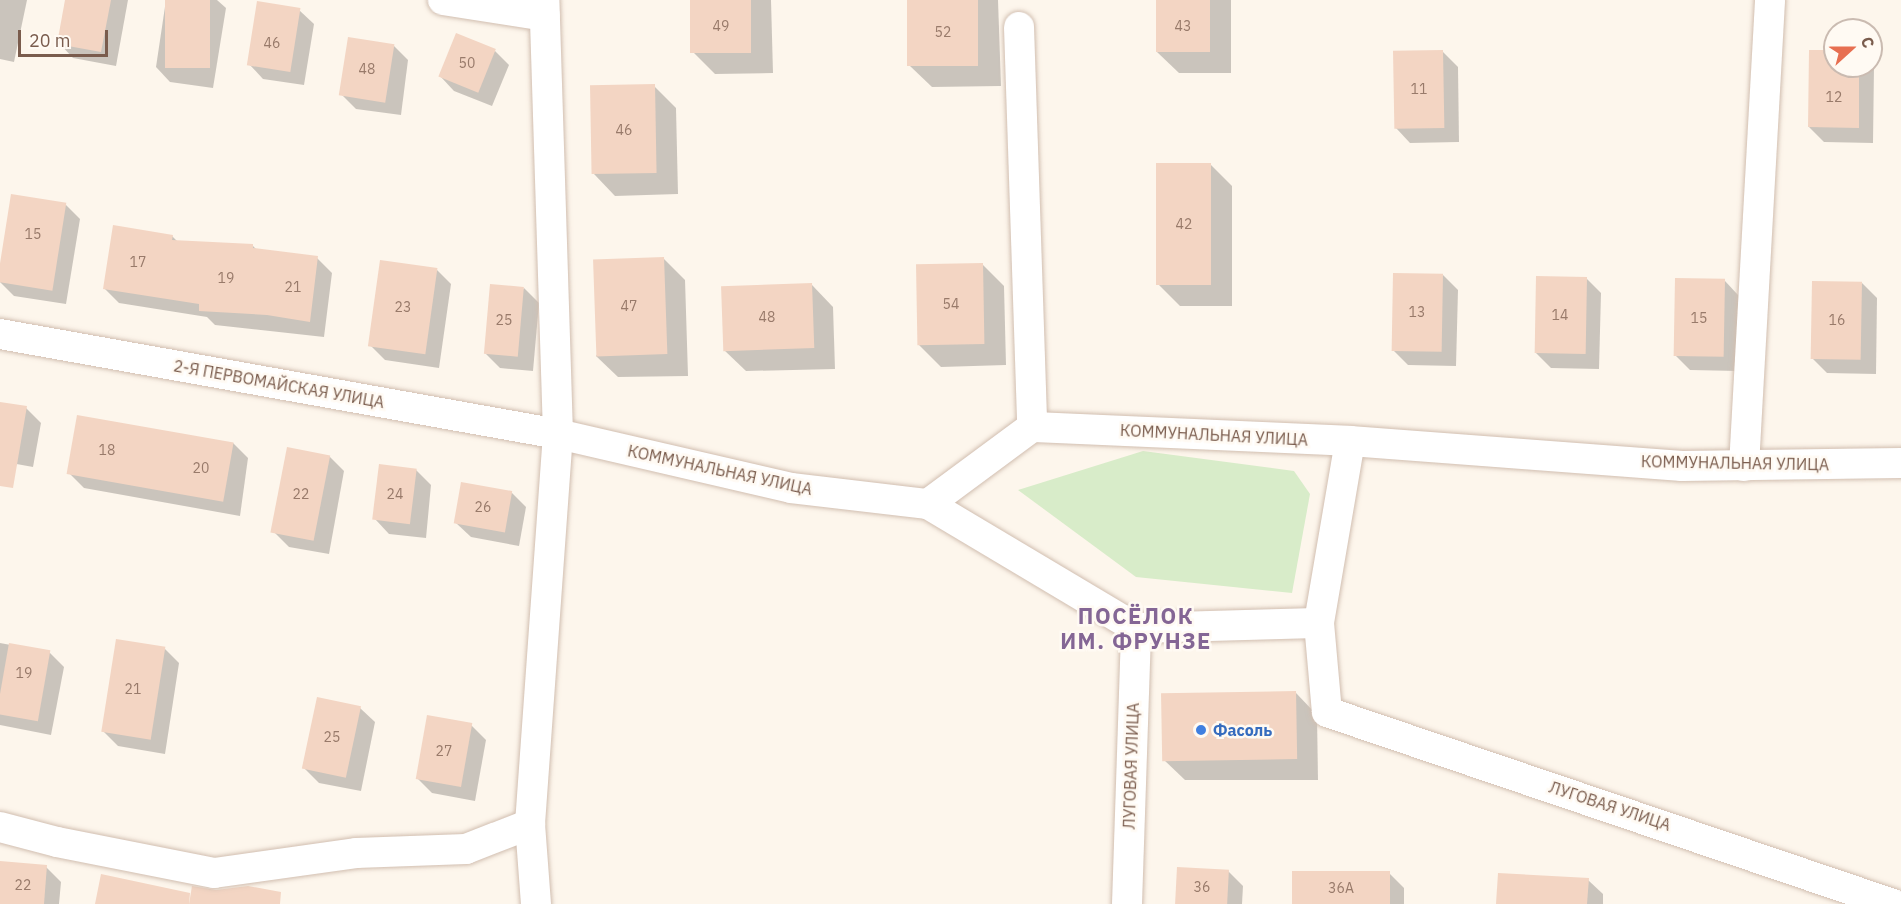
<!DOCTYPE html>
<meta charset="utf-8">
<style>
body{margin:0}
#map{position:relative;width:1901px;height:904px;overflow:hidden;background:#fdf6ec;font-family:"IBM Plex Sans",sans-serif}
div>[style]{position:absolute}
.green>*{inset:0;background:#d8ecc9}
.shadow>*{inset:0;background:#0003}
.building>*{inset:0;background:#f3d5c3;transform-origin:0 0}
.roads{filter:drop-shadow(0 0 2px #d1beb0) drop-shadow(0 0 2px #d1beb0)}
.minor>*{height:30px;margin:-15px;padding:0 15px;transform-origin:15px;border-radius:15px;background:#fff}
.dots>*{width:16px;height:16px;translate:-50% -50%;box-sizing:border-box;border:3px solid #fffaf3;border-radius:50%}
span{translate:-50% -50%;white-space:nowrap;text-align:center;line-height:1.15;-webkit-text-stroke:5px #fffaf3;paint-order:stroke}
.number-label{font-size:14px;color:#987a6a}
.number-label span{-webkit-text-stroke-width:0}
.street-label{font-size:16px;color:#7a5c4d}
.shop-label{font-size:16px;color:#366cbe;font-weight:700}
.left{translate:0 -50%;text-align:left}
.district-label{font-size:22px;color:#846695;font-weight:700;letter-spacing:1.5px}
.north{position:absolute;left:1823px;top:18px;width:60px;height:60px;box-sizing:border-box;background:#fffaf3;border:2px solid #cabbb1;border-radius:50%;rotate:69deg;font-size:16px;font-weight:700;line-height:24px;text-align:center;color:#7a5c4d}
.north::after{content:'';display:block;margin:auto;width:21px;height:27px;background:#e76f51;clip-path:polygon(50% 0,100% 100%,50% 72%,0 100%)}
.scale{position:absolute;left:18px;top:30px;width:90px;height:27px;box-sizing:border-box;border:3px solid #7a5c4d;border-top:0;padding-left:8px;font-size:18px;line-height:21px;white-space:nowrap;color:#7a5c4d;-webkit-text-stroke:4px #fffaf3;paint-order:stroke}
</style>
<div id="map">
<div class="green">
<i style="clip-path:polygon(1143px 451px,1294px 471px,1310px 494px,1292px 593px,1136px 577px,1018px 490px)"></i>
</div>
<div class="shadow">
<i style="clip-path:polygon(0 0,27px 0,14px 62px,0 59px)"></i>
<i style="clip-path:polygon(67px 0,128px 0,116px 66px,73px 58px,59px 43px)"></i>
<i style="clip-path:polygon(166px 0,217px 0,226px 8px,213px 88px,170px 82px,156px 67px)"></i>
<i style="clip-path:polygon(691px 0,771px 0,773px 73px,715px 74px,693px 52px)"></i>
<i style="clip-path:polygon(909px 0,998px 0,1001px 86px,932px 87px,910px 66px)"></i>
<i style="clip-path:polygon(1157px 0,1231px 0,1231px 73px,1179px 73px,1157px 52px)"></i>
<i style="clip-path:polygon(299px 10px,314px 24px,304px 85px,263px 79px,249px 64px)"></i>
<i style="clip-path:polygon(393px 45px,408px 60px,401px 115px,356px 109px,341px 94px)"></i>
<i style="clip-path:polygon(495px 51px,509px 65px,492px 106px,454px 91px,440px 76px)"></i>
<i style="clip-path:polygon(1443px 52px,1458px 67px,1459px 142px,1410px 143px,1396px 128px)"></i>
<i style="clip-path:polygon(1835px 52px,1835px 66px,1874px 67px,1873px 143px,1824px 142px,1809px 127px)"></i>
<i style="clip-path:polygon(654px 86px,676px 108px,678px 194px,615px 196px,594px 174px)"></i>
<i style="clip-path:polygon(1210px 164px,1232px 186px,1232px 306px,1180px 306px,1158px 284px)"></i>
<i style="clip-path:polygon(13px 196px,65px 204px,80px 219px,66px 304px,14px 296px,0 282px)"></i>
<i style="clip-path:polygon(172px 236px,178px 242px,253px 246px,257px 250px,317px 258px,332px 273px,324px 337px,215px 325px,207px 317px,119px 303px,105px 289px)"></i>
<i style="clip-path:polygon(663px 258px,685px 280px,688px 376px,618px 377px,596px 356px)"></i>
<i style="clip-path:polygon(982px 264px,1004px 286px,1006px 365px,941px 367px,919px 345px)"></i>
<i style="clip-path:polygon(436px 269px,451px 284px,439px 368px,385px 360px,371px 346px)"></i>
<i style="clip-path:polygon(1443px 275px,1458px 290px,1456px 366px,1408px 365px,1393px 350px)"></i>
<i style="clip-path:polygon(1586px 278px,1601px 293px,1599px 369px,1551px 368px,1536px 353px)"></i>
<i style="clip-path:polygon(1725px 281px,1739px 296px,1738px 371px,1690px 370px,1675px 355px)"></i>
<i style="clip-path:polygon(1862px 283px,1877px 298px,1876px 374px,1827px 373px,1812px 358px)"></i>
<i style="clip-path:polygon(812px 285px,833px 307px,835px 369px,746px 371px,724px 350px)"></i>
<i style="clip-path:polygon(524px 288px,539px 303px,533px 371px,500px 368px,485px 353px)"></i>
<i style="clip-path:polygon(0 404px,26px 408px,41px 423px,33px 467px,0 461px)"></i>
<i style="clip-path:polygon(233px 443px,248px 458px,240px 516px,84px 488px,69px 473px)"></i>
<i style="clip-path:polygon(329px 456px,344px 471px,329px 554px,289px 547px,274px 532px)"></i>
<i style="clip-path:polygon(416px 470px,431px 485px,426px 538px,389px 534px,375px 519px)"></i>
<i style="clip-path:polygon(511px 492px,526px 507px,519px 546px,471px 537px,456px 523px)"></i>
<i style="clip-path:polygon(0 643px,49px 652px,64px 667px,51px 735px,0 725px)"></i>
<i style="clip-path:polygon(164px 648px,179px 663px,165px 754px,118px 746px,103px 731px)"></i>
<i style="clip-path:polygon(1296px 693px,1317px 715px,1318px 780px,1185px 780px,1163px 759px)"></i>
<i style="clip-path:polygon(360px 708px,375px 722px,361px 791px,319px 783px,304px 768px)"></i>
<i style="clip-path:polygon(471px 725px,486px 740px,475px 801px,432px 793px,417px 778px)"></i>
<i style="clip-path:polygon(0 863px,46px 867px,61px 882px,59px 904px,0 904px)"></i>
<i style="clip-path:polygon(1228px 871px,1243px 886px,1242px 904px,1177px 904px)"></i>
<i style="clip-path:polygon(1389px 873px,1404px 888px,1404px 904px,1294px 904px)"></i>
<i style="clip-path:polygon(1588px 880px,1603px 894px,1603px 904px,1497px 904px)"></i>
</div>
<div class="building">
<i style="clip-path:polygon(65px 0,111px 0,101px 52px,57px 44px)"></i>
<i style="left:165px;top:0;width:45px;height:68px"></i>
<i style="left:690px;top:0;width:61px;height:53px"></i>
<i style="left:907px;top:0;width:71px;height:66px"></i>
<i style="left:1156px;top:0;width:54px;height:52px"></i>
<i style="left:257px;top:1px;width:44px;height:65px;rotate:9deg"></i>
<i style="left:456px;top:33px;width:43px;height:47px;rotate:22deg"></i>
<i style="left:348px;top:37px;width:47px;height:59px;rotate:9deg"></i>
<i style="left:1443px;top:50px;width:78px;height:50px;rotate:89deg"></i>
<i style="clip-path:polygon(1809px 50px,1835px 50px,1835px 66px,1859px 66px,1859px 128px,1808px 127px)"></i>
<i style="left:655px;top:84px;width:89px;height:65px;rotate:89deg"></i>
<i style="left:1156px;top:163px;width:55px;height:122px"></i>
<i style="left:11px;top:194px;width:56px;height:89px;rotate:9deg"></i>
<i style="clip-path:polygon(113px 225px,173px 235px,172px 240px,253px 244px,253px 248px,318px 256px,310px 322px,267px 315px,199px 311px,199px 304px,103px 289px)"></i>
<i style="left:664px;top:257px;width:97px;height:71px;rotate:88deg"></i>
<i style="left:380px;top:260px;width:58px;height:87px;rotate:8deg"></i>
<i style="left:983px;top:263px;width:81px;height:67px;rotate:89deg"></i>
<i style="left:1393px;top:273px;width:50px;height:78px;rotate:1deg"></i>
<i style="left:1536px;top:276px;width:51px;height:77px;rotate:1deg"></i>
<i style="left:1675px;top:278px;width:50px;height:78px;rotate:1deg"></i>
<i style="left:1812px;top:281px;width:50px;height:78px;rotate:1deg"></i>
<i style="left:812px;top:283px;width:65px;height:91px;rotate:88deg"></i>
<i style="left:490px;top:284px;width:34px;height:70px;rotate:5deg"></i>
<i style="clip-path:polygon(0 402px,27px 406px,13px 488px,0 486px)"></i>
<i style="left:77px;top:415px;width:159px;height:60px;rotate:10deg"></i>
<i style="left:287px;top:447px;width:44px;height:87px;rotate:11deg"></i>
<i style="left:379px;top:464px;width:38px;height:56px;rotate:7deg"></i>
<i style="left:461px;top:482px;width:52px;height:42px;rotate:10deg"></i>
<i style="left:116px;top:639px;width:50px;height:94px;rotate:9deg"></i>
<i style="left:9px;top:643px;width:42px;height:72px;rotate:10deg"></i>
<i style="left:1296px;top:691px;width:68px;height:135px;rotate:89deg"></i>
<i style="left:317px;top:697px;width:45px;height:73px;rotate:12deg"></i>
<i style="left:427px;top:715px;width:46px;height:65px;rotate:10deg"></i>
<i style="clip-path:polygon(0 861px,47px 865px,44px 904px,0 904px)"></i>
<i style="left:1177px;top:867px;width:52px;height:37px;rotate:3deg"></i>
<i style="left:1390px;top:871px;width:33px;height:98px;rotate:90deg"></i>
<i style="clip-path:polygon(1498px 873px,1589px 878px,1587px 904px,1496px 904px)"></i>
<i style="clip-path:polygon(101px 874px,190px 893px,189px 904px,95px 904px)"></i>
<i style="clip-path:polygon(192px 886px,216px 890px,248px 886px,281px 892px,280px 904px,189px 904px)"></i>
</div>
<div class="roads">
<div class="minor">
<i style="left:443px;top:0;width:103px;rotate:8.9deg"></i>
<i style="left:1019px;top:27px;width:400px;rotate:88.1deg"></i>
<i style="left:0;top:334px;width:567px;rotate:10.16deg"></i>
<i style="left:558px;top:434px;width:239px;rotate:13deg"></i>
<i style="left:791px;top:488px;width:138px;rotate:6.7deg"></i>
<i style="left:928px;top:504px;width:129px;rotate:-36.5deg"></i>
<i style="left:1032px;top:427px;width:318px;rotate:2.5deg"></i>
<i style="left:1350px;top:441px;width:333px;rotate:4.3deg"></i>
<i style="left:1682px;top:466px;width:219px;rotate:-0.8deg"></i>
<i style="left:1350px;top:441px;width:185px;rotate:99.7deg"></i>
<i style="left:1319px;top:623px;width:89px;rotate:84.9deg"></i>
<i style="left:1327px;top:712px;width:598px;rotate:18.74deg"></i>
<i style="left:1744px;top:466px;width:467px;rotate:-86.8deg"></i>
<i style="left:928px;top:504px;width:242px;rotate:30.8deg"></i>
<i style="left:1136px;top:628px;width:183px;rotate:-1.6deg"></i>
<i style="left:0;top:827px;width:59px;rotate:14.7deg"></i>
<i style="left:57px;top:842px;width:160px;rotate:11.2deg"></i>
<i style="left:214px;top:873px;width:143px;rotate:-8deg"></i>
<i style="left:356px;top:853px;width:110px;rotate:-2.1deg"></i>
<i style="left:466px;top:849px;width:69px;rotate:-21.3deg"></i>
<i style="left:536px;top:904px;width:80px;rotate:-94.3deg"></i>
<i style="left:530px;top:824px;width:391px;rotate:-85.9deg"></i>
<i style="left:558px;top:434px;width:434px;rotate:-91.8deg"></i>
<i style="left:1127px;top:904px;width:276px;rotate:-88.1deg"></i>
</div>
</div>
<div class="dots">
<i style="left:1201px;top:730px;background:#3f7fe0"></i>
</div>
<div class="number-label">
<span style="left:721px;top:26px">49</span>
<span style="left:1183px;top:26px">43</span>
<span style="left:943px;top:32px">52</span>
<span style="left:272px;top:43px">46</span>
<span style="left:467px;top:63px">50</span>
<span style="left:367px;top:69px">48</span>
<span style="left:1419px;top:89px">11</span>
<span style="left:1834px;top:97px">12</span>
<span style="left:624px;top:130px">46</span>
<span style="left:1184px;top:224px">42</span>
<span style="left:33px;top:234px">15</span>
<span style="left:138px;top:262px">17</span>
<span style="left:226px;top:278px">19</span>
<span style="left:293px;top:287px">21</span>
<span style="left:951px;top:304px">54</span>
<span style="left:629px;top:306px">47</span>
<span style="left:403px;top:307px">23</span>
<span style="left:1417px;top:312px">13</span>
<span style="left:1560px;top:315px">14</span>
<span style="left:767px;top:317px">48</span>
<span style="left:1699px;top:318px">15</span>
<span style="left:504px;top:320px">25</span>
<span style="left:1837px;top:320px">16</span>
<span style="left:107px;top:450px">18</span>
<span style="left:201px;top:468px">20</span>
<span style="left:301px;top:494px">22</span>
<span style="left:395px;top:494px">24</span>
<span style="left:483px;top:507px">26</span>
<span style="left:24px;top:673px">19</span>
<span style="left:133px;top:689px">21</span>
<span style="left:332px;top:737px">25</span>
<span style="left:444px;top:751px">27</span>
<span style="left:23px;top:885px">22</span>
<span style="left:1202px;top:887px">36</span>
<span style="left:1341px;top:888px">36А</span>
</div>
<div class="street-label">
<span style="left:279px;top:384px;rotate:10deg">2-Я ПЕРВОМАЙСКАЯ УЛИЦА</span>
<span style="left:1214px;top:435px;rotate:3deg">КОММУНАЛЬНАЯ УЛИЦА</span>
<span style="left:1735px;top:463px;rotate:1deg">КОММУНАЛЬНАЯ УЛИЦА</span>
<span style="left:720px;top:470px;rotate:12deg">КОММУНАЛЬНАЯ УЛИЦА</span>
<span style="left:1131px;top:766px;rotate:-88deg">ЛУГОВАЯ УЛИЦА</span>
<span style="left:1610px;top:806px;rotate:18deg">ЛУГОВАЯ УЛИЦА</span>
</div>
<div class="shop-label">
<span class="left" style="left:1213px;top:730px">Фасоль</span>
</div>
<div class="district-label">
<span style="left:1136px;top:628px">ПОСЁЛОК<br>ИМ. ФРУНЗЕ</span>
</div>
<div class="north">С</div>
<div class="scale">20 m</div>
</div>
